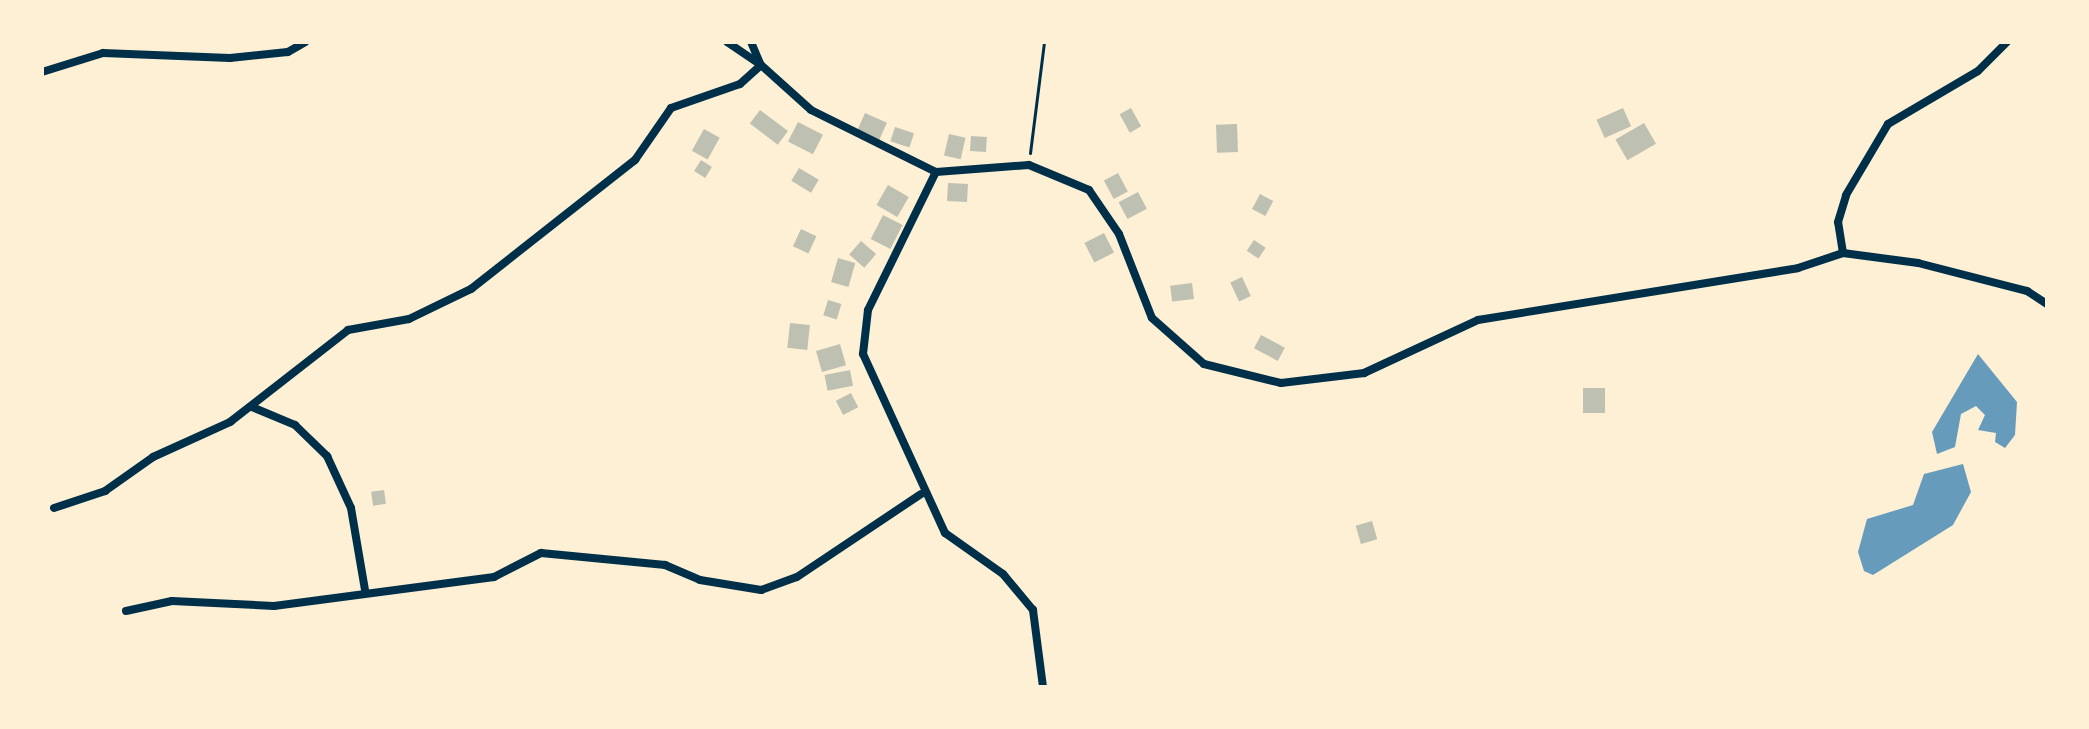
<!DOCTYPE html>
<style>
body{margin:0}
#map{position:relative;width:2089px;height:729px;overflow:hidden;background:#fdf0d5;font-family:"Archivo Narrow",sans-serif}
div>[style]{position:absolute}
.water>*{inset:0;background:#669bbc}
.building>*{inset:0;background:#bec0b2;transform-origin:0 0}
.path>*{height:3px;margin:-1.5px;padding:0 1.5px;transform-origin:1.5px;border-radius:1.5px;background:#003049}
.minor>*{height:8px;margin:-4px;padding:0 4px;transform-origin:4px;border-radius:4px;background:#003049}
span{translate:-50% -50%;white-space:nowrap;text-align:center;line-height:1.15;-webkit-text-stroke:8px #fdf0d5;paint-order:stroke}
.frame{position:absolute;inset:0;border:44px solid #fdf0d5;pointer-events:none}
</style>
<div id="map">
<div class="water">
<i style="clip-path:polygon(1978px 354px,2017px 402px,2015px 435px,2005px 448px,1995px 442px,1996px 433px,1978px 430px,1985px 415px,1976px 406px,1961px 414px,1955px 447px,1937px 454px,1932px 432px)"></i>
<i style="clip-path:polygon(1963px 464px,1971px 492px,1953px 525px,1873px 575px,1864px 571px,1858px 552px,1867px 519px,1913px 505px,1924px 474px)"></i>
</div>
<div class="building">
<i style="left:1131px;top:108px;width:21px;height:13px;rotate:61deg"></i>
<i style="left:1623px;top:108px;width:20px;height:29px;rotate:66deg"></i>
<i style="left:760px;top:110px;width:35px;height:17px;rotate:37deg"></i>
<i style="left:865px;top:113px;width:24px;height:20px;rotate:24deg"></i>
<i style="left:798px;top:122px;width:28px;height:22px;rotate:27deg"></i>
<i style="left:1644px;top:123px;width:24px;height:33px;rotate:60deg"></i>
<i style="left:1237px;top:124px;width:28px;height:21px;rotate:88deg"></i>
<i style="left:895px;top:127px;width:20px;height:15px;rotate:18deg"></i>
<i style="left:704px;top:129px;width:18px;height:25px;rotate:29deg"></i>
<i style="left:949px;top:134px;width:17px;height:22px;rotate:13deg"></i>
<i style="left:971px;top:136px;width:16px;height:15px;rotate:4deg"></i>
<i style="left:701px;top:160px;width:13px;height:13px;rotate:32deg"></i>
<i style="left:799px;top:168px;width:23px;height:15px;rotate:31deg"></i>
<i style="left:1118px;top:173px;width:21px;height:16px;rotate:62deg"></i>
<i style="left:948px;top:183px;width:20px;height:18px;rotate:3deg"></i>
<i style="left:888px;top:185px;width:24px;height:23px;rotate:30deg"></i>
<i style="left:1138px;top:192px;width:19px;height:22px;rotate:62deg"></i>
<i style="left:1260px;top:194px;width:15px;height:17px;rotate:28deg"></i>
<i style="left:883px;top:215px;width:22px;height:27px;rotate:27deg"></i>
<i style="left:801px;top:229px;width:17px;height:19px;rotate:25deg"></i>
<i style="left:1104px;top:233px;width:22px;height:22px;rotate:63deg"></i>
<i style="left:1254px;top:240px;width:14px;height:13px;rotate:34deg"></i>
<i style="left:861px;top:241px;width:20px;height:18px;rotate:41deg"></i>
<i style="left:838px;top:258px;width:18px;height:25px;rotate:16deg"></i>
<i style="left:1242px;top:277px;width:21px;height:13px;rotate:65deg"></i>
<i style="left:1192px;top:283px;width:16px;height:22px;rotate:83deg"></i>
<i style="left:828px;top:300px;width:14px;height:16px;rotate:17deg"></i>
<i style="left:790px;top:323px;width:20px;height:25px;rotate:6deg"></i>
<i style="left:1261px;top:335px;width:27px;height:15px;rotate:28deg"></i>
<i style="left:840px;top:344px;width:22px;height:25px;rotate:74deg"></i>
<i style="left:850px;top:370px;width:16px;height:26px;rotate:79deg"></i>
<i style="left:1583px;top:388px;width:22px;height:25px"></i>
<i style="left:851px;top:393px;width:16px;height:17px;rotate:63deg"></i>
<i style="left:384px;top:490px;width:14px;height:13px;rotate:82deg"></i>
<i style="left:1372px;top:521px;width:19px;height:17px;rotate:74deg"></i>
</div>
<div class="path">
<i style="left:1030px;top:153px;width:112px;rotate:-82.8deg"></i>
</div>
<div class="minor">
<i style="left:751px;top:42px;width:25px;rotate:67deg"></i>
<i style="left:761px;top:65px;width:67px;rotate:42deg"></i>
<i style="left:811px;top:110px;width:140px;rotate:26.4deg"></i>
<i style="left:42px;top:72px;width:64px;rotate:-17.3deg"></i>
<i style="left:103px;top:53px;width:127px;rotate:2.3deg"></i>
<i style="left:230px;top:58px;width:58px;rotate:-5.9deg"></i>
<i style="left:288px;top:52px;width:20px;rotate:-30deg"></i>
<i style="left:1843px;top:253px;width:31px;rotate:-99deg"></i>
<i style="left:1838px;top:222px;width:28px;rotate:-73deg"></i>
<i style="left:1846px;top:195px;width:82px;rotate:-59.4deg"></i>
<i style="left:1888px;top:124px;width:104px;rotate:-30.5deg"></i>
<i style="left:1978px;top:71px;width:41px;rotate:-45deg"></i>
<i style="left:252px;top:407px;width:47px;rotate:22.7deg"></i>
<i style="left:295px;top:425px;width:45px;rotate:44.1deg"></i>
<i style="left:327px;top:456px;width:57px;rotate:65.2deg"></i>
<i style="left:351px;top:508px;width:83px;rotate:80.3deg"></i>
<i style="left:54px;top:508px;width:54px;rotate:-18.4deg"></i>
<i style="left:105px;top:491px;width:59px;rotate:-35.3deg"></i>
<i style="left:153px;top:457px;width:85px;rotate:-24.4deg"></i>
<i style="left:230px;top:422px;width:150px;rotate:-37.9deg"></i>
<i style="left:348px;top:330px;width:62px;rotate:-10.2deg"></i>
<i style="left:409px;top:319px;width:69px;rotate:-25.8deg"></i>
<i style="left:471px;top:289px;width:209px;rotate:-38.2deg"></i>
<i style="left:635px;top:160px;width:63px;rotate:-55.3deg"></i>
<i style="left:671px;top:108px;width:73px;rotate:-19.2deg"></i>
<i style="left:740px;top:84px;width:28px;rotate:-42deg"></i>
<i style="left:761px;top:65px;width:41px;rotate:-145.9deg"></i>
<i style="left:126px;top:611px;width:47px;rotate:-12.3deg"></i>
<i style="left:172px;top:601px;width:102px;rotate:2.8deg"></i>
<i style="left:274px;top:606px;width:222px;rotate:-7.5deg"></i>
<i style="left:494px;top:577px;width:53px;rotate:-27.1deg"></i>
<i style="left:541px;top:553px;width:125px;rotate:5.5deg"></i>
<i style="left:665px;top:565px;width:38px;rotate:23deg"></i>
<i style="left:700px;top:580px;width:62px;rotate:9.3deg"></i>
<i style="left:761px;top:590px;width:38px;rotate:-20deg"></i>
<i style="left:797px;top:577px;width:149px;rotate:-33.8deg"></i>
<i style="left:1043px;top:687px;width:78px;rotate:-97.4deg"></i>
<i style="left:1033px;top:610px;width:47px;rotate:-129.8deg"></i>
<i style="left:1003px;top:574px;width:71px;rotate:-144.7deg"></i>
<i style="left:945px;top:533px;width:197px;rotate:-114.6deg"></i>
<i style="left:863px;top:354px;width:44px;rotate:-83.5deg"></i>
<i style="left:868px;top:310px;width:154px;rotate:-63.8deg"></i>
<i style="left:936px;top:172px;width:93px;rotate:-4.3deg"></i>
<i style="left:1029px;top:165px;width:65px;rotate:22.6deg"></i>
<i style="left:1089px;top:190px;width:53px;rotate:55.7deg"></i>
<i style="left:1119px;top:234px;width:90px;rotate:68.6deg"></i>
<i style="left:1152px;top:318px;width:69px;rotate:41.5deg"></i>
<i style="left:1204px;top:364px;width:79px;rotate:13.9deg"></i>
<i style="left:1281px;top:383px;width:84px;rotate:-6.9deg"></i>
<i style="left:1364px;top:373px;width:126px;rotate:-24.9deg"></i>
<i style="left:1478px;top:320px;width:324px;rotate:-9.2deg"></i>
<i style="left:1798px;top:268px;width:47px;rotate:-18.4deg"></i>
<i style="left:1843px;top:253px;width:76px;rotate:7.6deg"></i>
<i style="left:1918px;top:263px;width:113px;rotate:14.4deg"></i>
<i style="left:2027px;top:291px;width:24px;rotate:33deg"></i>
</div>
<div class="frame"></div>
</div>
